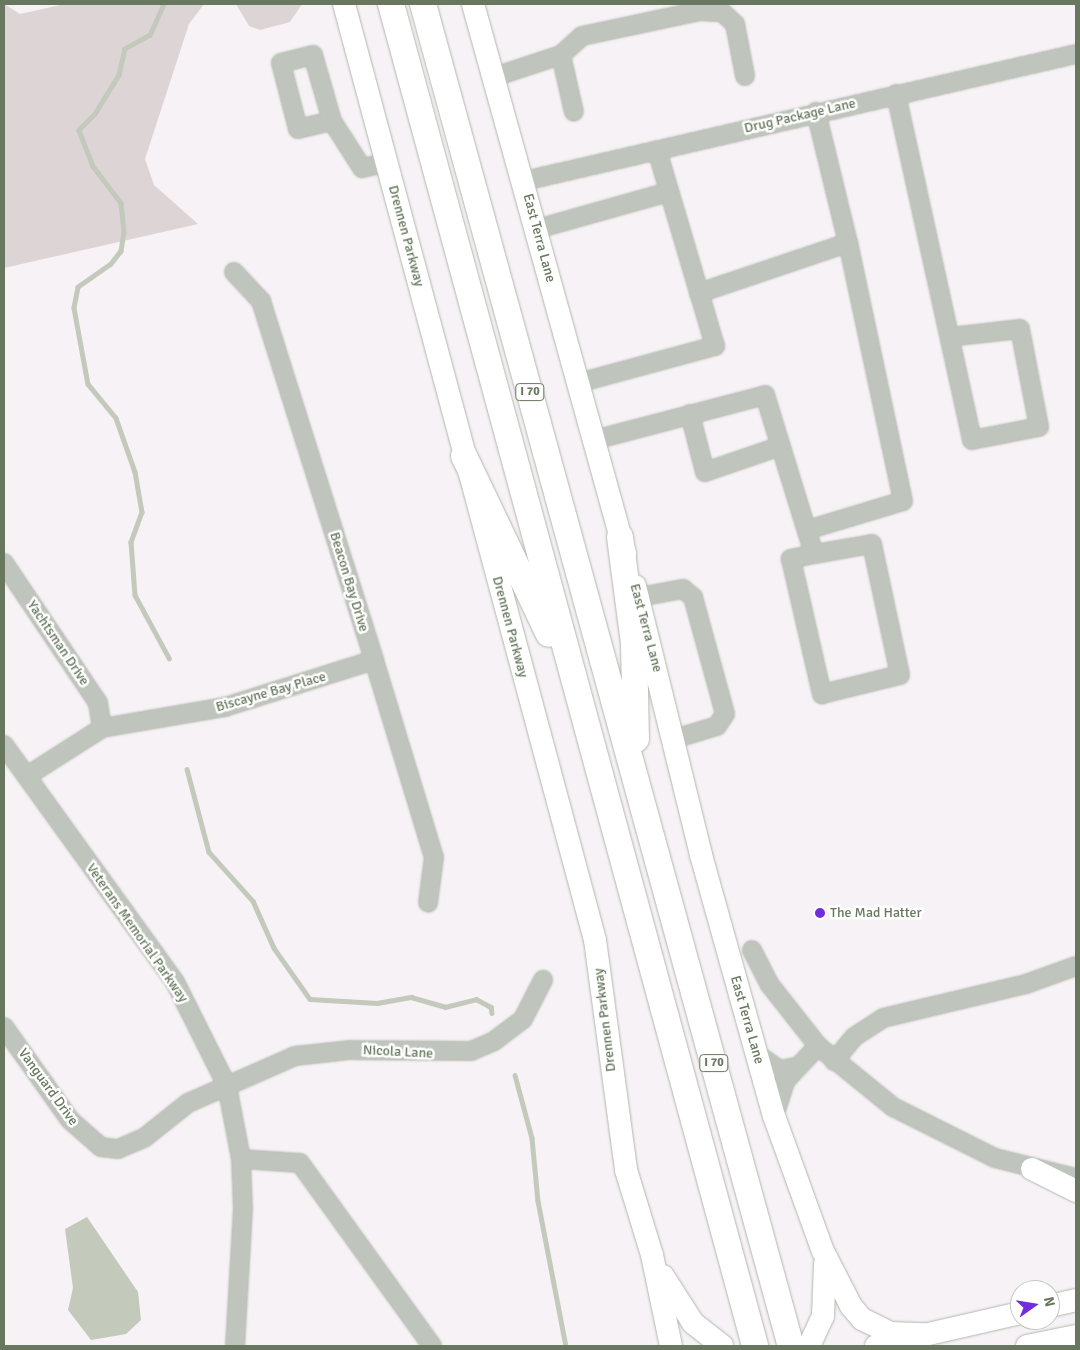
<!DOCTYPE html>
<style>
body{margin:0}
#map{position:relative;width:1080px;height:1350px;overflow:hidden;background:#f6f2f5;font-family:Signika,sans-serif}
div>[style]{position:absolute}
.green>*{inset:0;background:#ddd4d6}
.water>*{inset:0;background:#c3c9bb}
.stream>*{height:4.5px;margin:-2.25px;padding:0 2.25px;transform-origin:2.25px;border-radius:2.25px;background:#c3c9bb}
.roads{filter:drop-shadow(0 0 1px #b2b7ae) drop-shadow(0 0 1px #b2b7ae)}
.minor>*{height:18px;margin:-9px;padding:0 9px;transform-origin:9px;border-radius:9px;background:#bfc5bc}
.major>*{height:22px;margin:-11px;padding:0 11px;transform-origin:11px;border-radius:11px;background:#fff}
.highway>*{height:26px;margin:-13px;padding:0 13px;transform-origin:13px;border-radius:13px;background:#fff}
.dots>*{width:14px;height:14px;translate:-50% -50%;box-sizing:border-box;border:2px solid #fff;border-radius:50%}
span{translate:-50% -50%;white-space:nowrap;text-align:center;line-height:1.15;-webkit-text-stroke:5px #fff;paint-order:stroke}
.shield-label span{padding:1px 4px;background:#fff;border:1px solid;border-radius:4px;-webkit-text-stroke-width:0}
.shield-label{font-size:12px;color:#67785e;font-weight:700}
.street-label{font-size:14px;color:#67785e}
.poi-label{font-size:14px;color:#67785e}
.left{translate:0 -50%;text-align:left}
.frame{position:absolute;inset:0;border:5px solid #67785e;pointer-events:none}
.north{position:absolute;left:1010px;top:1280px;width:50px;height:50px;box-sizing:border-box;background:#fff;border:1px solid #c2c9bf;border-radius:50%;rotate:77deg;font-size:14px;font-weight:700;line-height:20px;text-align:center;color:#67785e}
.north::after{content:'';display:block;margin:auto;width:18px;height:22px;background:#722bdd;clip-path:polygon(50% 0,100% 100%,50% 72%,0 100%)}
</style>
<div id="map">
<div class="green">
<i style="clip-path:polygon(4px 4px,20px 14px,65px 4px,204px 4px,189px 24px,145px 159px,154px 185px,198px 224px,4px 268px)"></i>
<i style="clip-path:polygon(236px 4px,302px 4px,290px 22px,260px 30px,249px 26px)"></i>
</div>
<div class="water">
<i style="clip-path:polygon(87px 1217px,138px 1292px,141px 1320px,126px 1334px,91px 1340px,68px 1310px,73px 1288px,65px 1229px)"></i>
</div>
<div class="stream">
<i style="left:164px;top:4px;width:34px;rotate:114deg"></i>
<i style="left:150px;top:35px;width:29px;rotate:151deg"></i>
<i style="left:125px;top:49px;width:27px;rotate:103deg"></i>
<i style="left:119px;top:75px;width:46px;rotate:121.6deg"></i>
<i style="left:95px;top:114px;width:23px;rotate:135deg"></i>
<i style="left:79px;top:130px;width:39px;rotate:69deg"></i>
<i style="left:93px;top:166px;width:46px;rotate:52.9deg"></i>
<i style="left:121px;top:203px;width:29px;rotate:84deg"></i>
<i style="left:124px;top:232px;width:19px;rotate:99deg"></i>
<i style="left:121px;top:251px;width:16px;rotate:128deg"></i>
<i style="left:111px;top:264px;width:40px;rotate:145.1deg"></i>
<i style="left:78px;top:287px;width:21px;rotate:101deg"></i>
<i style="left:74px;top:308px;width:77px;rotate:79.6deg"></i>
<i style="left:88px;top:384px;width:44px;rotate:50.5deg"></i>
<i style="left:116px;top:418px;width:57px;rotate:70.6deg"></i>
<i style="left:135px;top:472px;width:41px;rotate:80.1deg"></i>
<i style="left:142px;top:512px;width:32px;rotate:110deg"></i>
<i style="left:131px;top:542px;width:53px;rotate:85.7deg"></i>
<i style="left:135px;top:595px;width:72px;rotate:61.6deg"></i>
<i style="left:187px;top:769px;width:86px;rotate:75.2deg"></i>
<i style="left:209px;top:852px;width:66px;rotate:48.1deg"></i>
<i style="left:253px;top:901px;width:51px;rotate:65.9deg"></i>
<i style="left:274px;top:948px;width:62px;rotate:54.8deg"></i>
<i style="left:310px;top:999px;width:67px;rotate:3.4deg"></i>
<i style="left:377px;top:1003px;width:35px;rotate:-10deg"></i>
<i style="left:411px;top:997px;width:35px;rotate:16deg"></i>
<i style="left:445px;top:1007px;width:32px;rotate:-14deg"></i>
<i style="left:476px;top:999px;width:17px;rotate:28deg"></i>
<i style="left:491px;top:1007px;width:6px;rotate:81deg"></i>
<i style="left:515px;top:1075px;width:65px;rotate:74.9deg"></i>
<i style="left:532px;top:1138px;width:63px;rotate:84.6deg"></i>
<i style="left:538px;top:1201px;width:148px;rotate:79.1deg"></i>
</div>
<div class="roads">
<div class="minor">
<i style="left:561px;top:55px;width:58px;rotate:77.2deg"></i>
<i style="left:494px;top:77px;width:71px;rotate:-18.2deg"></i>
<i style="left:561px;top:55px;width:28px;rotate:-42deg"></i>
<i style="left:582px;top:36px;width:121px;rotate:-12deg"></i>
<i style="left:700px;top:11px;width:22px;rotate:3deg"></i>
<i style="left:722px;top:12px;width:18px;rotate:43deg"></i>
<i style="left:735px;top:24px;width:53px;rotate:79.1deg"></i>
<i style="left:896px;top:94px;width:354px;rotate:77.6deg"></i>
<i style="left:972px;top:440px;width:68px;rotate:-11deg"></i>
<i style="left:1039px;top:427px;width:100px;rotate:-101deg"></i>
<i style="left:1020px;top:329px;width:70px;rotate:173.5deg"></i>
<i style="left:332px;top:121px;width:35px;rotate:167deg"></i>
<i style="left:298px;top:129px;width:68px;rotate:-104.4deg"></i>
<i style="left:281px;top:63px;width:33px;rotate:-14deg"></i>
<i style="left:313px;top:55px;width:69px;rotate:73.9deg"></i>
<i style="left:332px;top:121px;width:56px;rotate:57.4deg"></i>
<i style="left:362px;top:168px;width:25px;rotate:-12deg"></i>
<i style="left:524px;top:181px;width:566px;rotate:-12.96deg"></i>
<i style="left:537px;top:229px;width:137px;rotate:-15.7deg"></i>
<i style="left:234px;top:272px;width:40px;rotate:47deg"></i>
<i style="left:261px;top:301px;width:376px;rotate:72.5deg"></i>
<i style="left:374px;top:660px;width:206px;rotate:73.1deg"></i>
<i style="left:434px;top:857px;width:46px;rotate:97.4deg"></i>
<i style="left:699px;top:293px;width:157px;rotate:-18.6deg"></i>
<i style="left:848px;top:243px;width:135px;rotate:-103.7deg"></i>
<i style="left:578px;top:383px;width:142px;rotate:-15.1deg"></i>
<i style="left:715px;top:346px;width:204px;rotate:-106.5deg"></i>
<i style="left:690px;top:414px;width:60px;rotate:75.5deg"></i>
<i style="left:705px;top:472px;width:77px;rotate:-18.9deg"></i>
<i style="left:594px;top:440px;width:177px;rotate:-14.7deg"></i>
<i style="left:765px;top:395px;width:166px;rotate:72.9deg"></i>
<i style="left:814px;top:554px;width:24px;rotate:168deg"></i>
<i style="left:791px;top:559px;width:139px;rotate:77.1deg"></i>
<i style="left:822px;top:694px;width:80px;rotate:-13.7deg"></i>
<i style="left:900px;top:675px;width:134px;rotate:-102.1deg"></i>
<i style="left:872px;top:544px;width:59px;rotate:170.2deg"></i>
<i style="left:807px;top:530px;width:100px;rotate:-16.8deg"></i>
<i style="left:903px;top:501px;width:264px;rotate:-102deg"></i>
<i style="left:4px;top:563px;width:169px;rotate:56.1deg"></i>
<i style="left:98px;top:703px;width:25px;rotate:81deg"></i>
<i style="left:639px;top:597px;width:45px;rotate:-10.3deg"></i>
<i style="left:683px;top:589px;width:13px;rotate:39deg"></i>
<i style="left:693px;top:597px;width:121px;rotate:74.7deg"></i>
<i style="left:725px;top:714px;width:14px;rotate:124deg"></i>
<i style="left:717px;top:726px;width:45px;rotate:163.2deg"></i>
<i style="left:4px;top:745px;width:292px;rotate:54.2deg"></i>
<i style="left:175px;top:982px;width:116px;rotate:63.4deg"></i>
<i style="left:227px;top:1086px;width:74px;rotate:79.1deg"></i>
<i style="left:241px;top:1159px;width:49px;rotate:87.7deg"></i>
<i style="left:243px;top:1208px;width:138px;rotate:93.3deg"></i>
<i style="left:27px;top:776px;width:89px;rotate:-32.6deg"></i>
<i style="left:102px;top:728px;width:125px;rotate:-9.7deg"></i>
<i style="left:225px;top:707px;width:156px;rotate:-17.5deg"></i>
<i style="left:752px;top:950px;width:39px;rotate:63deg"></i>
<i style="left:770px;top:985px;width:78px;rotate:51.8deg"></i>
<i style="left:818px;top:1046px;width:97px;rotate:39.1deg"></i>
<i style="left:893px;top:1107px;width:114px;rotate:26.6deg"></i>
<i style="left:995px;top:1158px;width:83px;rotate:13.9deg"></i>
<i style="left:4px;top:1027px;width:114px;rotate:54.6deg"></i>
<i style="left:70px;top:1120px;width:41px;rotate:41.1deg"></i>
<i style="left:101px;top:1147px;width:17px;rotate:7deg"></i>
<i style="left:118px;top:1149px;width:28px;rotate:-23deg"></i>
<i style="left:144px;top:1138px;width:56px;rotate:-38.5deg"></i>
<i style="left:188px;top:1103px;width:117px;rotate:-23.7deg"></i>
<i style="left:295px;top:1056px;width:54px;rotate:-6.3deg"></i>
<i style="left:349px;top:1050px;width:122px;rotate:0.5deg"></i>
<i style="left:471px;top:1051px;width:25px;rotate:-23deg"></i>
<i style="left:494px;top:1041px;width:36px;rotate:-37deg"></i>
<i style="left:523px;top:1019px;width:44px;rotate:-62.9deg"></i>
<i style="left:757px;top:1054px;width:28px;rotate:35deg"></i>
<i style="left:780px;top:1070px;width:15px;rotate:-11deg"></i>
<i style="left:834px;top:1061px;width:31px;rotate:-50deg"></i>
<i style="left:854px;top:1037px;width:35px;rotate:-33deg"></i>
<i style="left:883px;top:1018px;width:147px;rotate:-13.4deg"></i>
<i style="left:1026px;top:984px;width:53px;rotate:-19.8deg"></i>
<i style="left:774px;top:1116px;width:38px;rotate:-72deg"></i>
<i style="left:786px;top:1080px;width:47px;rotate:-46.7deg"></i>
<i style="left:241px;top:1159px;width:59px;rotate:3.9deg"></i>
<i style="left:300px;top:1163px;width:226px;rotate:54.2deg"></i>
</div>
<div class="major">
<i style="left:344px;top:4px;width:969px;rotate:74.99deg"></i>
<i style="left:595px;top:940px;width:232px;rotate:82.3deg"></i>
<i style="left:626px;top:1170px;width:89px;rotate:73deg"></i>
<i style="left:652px;top:1255px;width:93px;rotate:78.2deg"></i>
<i style="left:473px;top:4px;width:570px;rotate:74.52deg"></i>
<i style="left:635px;top:586px;width:277px;rotate:76.2deg"></i>
<i style="left:701px;top:855px;width:271px;rotate:74.4deg"></i>
<i style="left:774px;top:1116px;width:144px;rotate:70.1deg"></i>
<i style="left:823px;top:1251px;width:62px;rotate:63deg"></i>
<i style="left:851px;top:1306px;width:17px;rotate:50deg"></i>
<i style="left:862px;top:1319px;width:32px;rotate:26deg"></i>
<i style="left:891px;top:1333px;width:33px;rotate:2deg"></i>
<i style="left:1032px;top:1169px;width:49px;rotate:26.6deg"></i>
<i style="left:663px;top:1276px;width:56px;rotate:57.4deg"></i>
<i style="left:693px;top:1323px;width:37px;rotate:38deg"></i>
<i style="left:1050px;top:1306px;width:27px;rotate:-13deg"></i>
<i style="left:809px;top:1346px;width:33px;rotate:-65deg"></i>
<i style="left:823px;top:1316px;width:52px;rotate:-87.8deg"></i>
<i style="left:876px;top:1346px;width:148px;rotate:-12.9deg"></i>
<i style="left:1027px;top:1346px;width:50px;rotate:-11.5deg"></i>
</div>
<div class="highway">
<i style="left:391px;top:4px;width:1390px;rotate:74.82deg"></i>
<i style="left:423px;top:4px;width:1392px;rotate:74.67deg"></i>
<i style="left:464px;top:456px;width:197px;rotate:64.5deg"></i>
<i style="left:620px;top:537px;width:108px;rotate:82.5deg"></i>
<i style="left:634px;top:644px;width:95px;rotate:88.8deg"></i>
</div>
</div>
<div class="dots">
<i style="left:820px;top:913px;background:#722bdd"></i>
</div>
<div class="shield-label">
<span style="left:530px;top:392px">I 70</span>
<span style="left:714px;top:1063px">I 70</span>
</div>
<div class="street-label">
<span style="left:800px;top:116px;rotate:-13deg">Drug Package Lane</span>
<span style="left:406px;top:236px;rotate:75deg">Drennen Parkway</span>
<span style="left:539px;top:238px;rotate:75deg">East Terra Lane</span>
<span style="left:349px;top:582px;rotate:73deg">Beacon Bay Drive</span>
<span style="left:510px;top:627px;rotate:75deg">Drennen Parkway</span>
<span style="left:646px;top:628px;rotate:75deg">East Terra Lane</span>
<span style="left:58px;top:643px;rotate:56deg">Yachtsman Drive</span>
<span style="left:271px;top:692px;rotate:-16deg">Biscayne Bay Place</span>
<span style="left:137px;top:933px;rotate:55deg">Veterans Memorial Parkway</span>
<span style="left:605px;top:1020px;rotate:-97deg">Drennen Parkway</span>
<span style="left:747px;top:1020px;rotate:74deg">East Terra Lane</span>
<span style="left:398px;top:1052px;rotate:3deg">Nicola Lane</span>
<span style="left:48px;top:1087px;rotate:54deg">Vanguard Drive</span>
</div>
<div class="poi-label">
<span class="left" style="left:830px;top:913px">The Mad Hatter</span>
</div>
<div class="frame"></div>
<div class="north">N</div>
</div>
